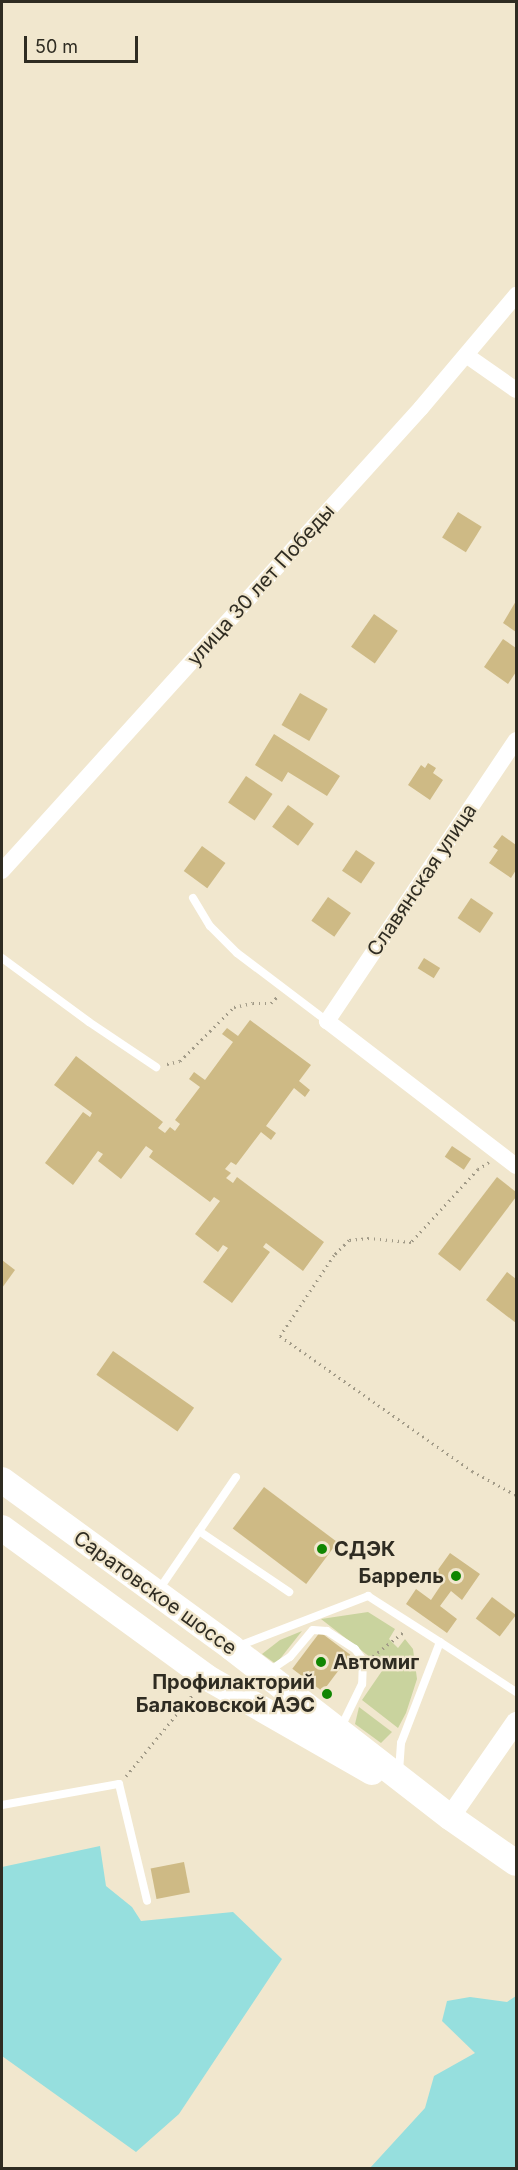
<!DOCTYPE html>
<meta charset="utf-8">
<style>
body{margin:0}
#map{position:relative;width:518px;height:2170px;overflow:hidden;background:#f1e7ce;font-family:Inter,sans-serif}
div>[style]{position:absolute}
.green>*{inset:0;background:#c9d39e}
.water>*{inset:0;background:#96dfde}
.building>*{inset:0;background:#ceba85;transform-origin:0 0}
.path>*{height:3px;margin-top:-1.5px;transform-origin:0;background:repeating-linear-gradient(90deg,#a19a87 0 1.5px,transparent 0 6px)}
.service>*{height:8px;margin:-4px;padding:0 4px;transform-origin:4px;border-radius:4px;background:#fff}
.minor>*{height:16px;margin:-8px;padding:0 8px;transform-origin:8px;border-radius:8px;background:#fff}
.tertiary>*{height:20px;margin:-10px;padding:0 10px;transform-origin:10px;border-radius:10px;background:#fff}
.primary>*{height:26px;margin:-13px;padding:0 13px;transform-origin:13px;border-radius:13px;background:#fff}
.dots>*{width:16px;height:16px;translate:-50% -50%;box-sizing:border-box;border:3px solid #f1e7ce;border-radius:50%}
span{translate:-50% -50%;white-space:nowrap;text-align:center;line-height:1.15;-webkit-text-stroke:4.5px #f1e7ce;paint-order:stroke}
.street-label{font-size:20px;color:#2f2c22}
.poi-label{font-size:20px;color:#2f2c22;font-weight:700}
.left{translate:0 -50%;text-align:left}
.right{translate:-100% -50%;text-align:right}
.frame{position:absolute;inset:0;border:3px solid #2f2c22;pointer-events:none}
.scale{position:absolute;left:24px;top:36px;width:114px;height:27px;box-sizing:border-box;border:3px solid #2f2c22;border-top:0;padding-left:8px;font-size:18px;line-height:21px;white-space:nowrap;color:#2f2c22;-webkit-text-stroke:4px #f1e7ce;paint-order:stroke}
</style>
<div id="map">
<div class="green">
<i style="clip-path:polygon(368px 1612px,395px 1629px,389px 1639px,398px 1648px,405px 1639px,413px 1649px,417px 1679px,406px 1713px,398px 1728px,362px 1700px,384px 1668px,321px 1619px)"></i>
<i style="clip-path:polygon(302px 1631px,276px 1664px,262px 1654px,280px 1640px)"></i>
<i style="clip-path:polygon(359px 1707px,392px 1732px,381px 1743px,355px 1724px)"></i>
</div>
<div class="water">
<i style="clip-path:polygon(100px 1846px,106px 1886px,132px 1907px,141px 1921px,233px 1912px,282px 1959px,179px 2114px,136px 2152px,2px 2056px,2px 1867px)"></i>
<i style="clip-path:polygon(516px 1996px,516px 2168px,370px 2168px,425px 2108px,434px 2076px,475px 2053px,442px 2021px,447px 2001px,470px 1997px,507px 2002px)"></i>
</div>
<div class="building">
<i style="left:458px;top:512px;width:28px;height:30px;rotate:32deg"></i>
<i style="clip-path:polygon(516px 601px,516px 632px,503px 623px)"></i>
<i style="left:374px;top:614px;width:29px;height:40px;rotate:35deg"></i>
<i style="clip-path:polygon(503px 639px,516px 648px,516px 672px,508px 684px,484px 667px)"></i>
<i style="left:300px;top:693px;width:32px;height:37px;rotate:30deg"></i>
<i style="clip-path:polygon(274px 734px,340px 776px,327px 796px,288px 772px,282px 782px,255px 765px)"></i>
<i style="clip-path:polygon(428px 763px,436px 768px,433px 773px,443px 780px,430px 800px,408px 785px,421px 765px,425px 768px)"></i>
<i style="left:246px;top:776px;width:32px;height:32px;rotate:34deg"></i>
<i style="left:288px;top:805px;width:32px;height:27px;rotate:36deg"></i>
<i style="clip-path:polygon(502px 835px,516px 845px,516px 870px,511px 878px,489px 863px,498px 850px,493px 847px)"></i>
<i style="left:202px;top:846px;width:29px;height:31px;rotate:36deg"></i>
<i style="left:356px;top:850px;width:23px;height:25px;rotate:34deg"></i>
<i style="left:328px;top:897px;width:28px;height:29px;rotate:35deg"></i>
<i style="left:471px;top:898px;width:27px;height:24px;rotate:34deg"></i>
<i style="left:424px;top:958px;width:19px;height:12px;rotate:32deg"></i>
<i style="clip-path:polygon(250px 1020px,311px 1065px,299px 1081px,310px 1090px,305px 1097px,294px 1088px,266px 1126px,276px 1133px,271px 1140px,261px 1132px,236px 1165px,231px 1162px,225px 1169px,231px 1173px,226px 1178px,233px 1183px,237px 1177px,324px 1242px,303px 1271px,266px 1243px,263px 1247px,270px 1252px,232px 1303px,203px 1282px,228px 1248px,223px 1245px,218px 1252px,195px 1234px,220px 1201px,214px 1197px,210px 1202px,149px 1157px,153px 1151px,146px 1146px,121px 1179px,98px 1161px,103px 1154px,98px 1151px,73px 1185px,45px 1163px,83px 1112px,90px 1117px,92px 1113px,54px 1085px,76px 1056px,163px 1122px,158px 1128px,165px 1133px,170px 1127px,175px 1131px,180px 1124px,175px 1120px,200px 1087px,189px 1079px,194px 1072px,205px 1080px,233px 1042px,222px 1034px,227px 1028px,238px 1036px)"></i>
<i style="left:452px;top:1146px;width:23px;height:13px;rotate:34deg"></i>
<i style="clip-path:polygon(497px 1177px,516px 1192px,516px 1197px,460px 1271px,438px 1254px)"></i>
<i style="clip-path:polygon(2px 1260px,15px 1270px,2px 1288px)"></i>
<i style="clip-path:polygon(507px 1272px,516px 1279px,516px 1323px,486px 1300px)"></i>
<i style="left:113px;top:1351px;width:99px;height:29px;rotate:35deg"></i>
<i style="left:264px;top:1487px;width:92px;height:52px;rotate:37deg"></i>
<i style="clip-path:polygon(450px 1553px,480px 1574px,462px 1600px,451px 1591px,440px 1606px,457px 1619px,447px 1633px,406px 1604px,416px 1589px,431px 1600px,441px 1585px,432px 1578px)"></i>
<i style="left:492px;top:1597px;width:30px;height:27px;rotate:37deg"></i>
<i style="left:320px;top:1632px;width:38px;height:46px;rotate:37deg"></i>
<i style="left:184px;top:1862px;width:31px;height:34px;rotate:79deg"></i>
</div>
<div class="path">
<i style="left:167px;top:1064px;width:13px;rotate:-13deg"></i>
<i style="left:180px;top:1061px;width:76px;rotate:-45deg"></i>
<i style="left:234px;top:1007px;width:19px;rotate:-12deg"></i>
<i style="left:253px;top:1003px;width:18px"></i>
<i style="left:271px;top:1003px;width:10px;rotate:-45deg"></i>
<i style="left:489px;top:1162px;width:13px;rotate:148deg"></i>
<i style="left:478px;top:1169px;width:99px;rotate:132.5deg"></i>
<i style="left:411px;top:1242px;width:42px;rotate:-174.6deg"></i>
<i style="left:369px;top:1238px;width:20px;rotate:174deg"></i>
<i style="left:349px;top:1240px;width:21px;rotate:135deg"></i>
<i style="left:334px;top:1255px;width:97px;rotate:123.7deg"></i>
<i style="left:280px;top:1336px;width:235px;rotate:35.1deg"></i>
<i style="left:472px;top:1471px;width:50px;rotate:28.6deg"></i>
<i style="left:373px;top:1656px;width:41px;rotate:-38deg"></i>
<i style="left:126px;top:1776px;width:107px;rotate:-50.7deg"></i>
</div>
<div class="service">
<i style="left:193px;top:898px;width:33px;rotate:59deg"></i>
<i style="left:210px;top:926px;width:38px;rotate:45deg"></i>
<i style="left:237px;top:953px;width:113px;rotate:37.1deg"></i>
<i style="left:2px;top:958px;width:108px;rotate:36.3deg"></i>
<i style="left:89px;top:1022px;width:81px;rotate:33.9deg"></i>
<i style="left:199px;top:1531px;width:109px;rotate:34.1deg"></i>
<i style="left:158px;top:1591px;width:138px;rotate:-55.6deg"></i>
<i style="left:440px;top:1642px;width:91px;rotate:33.3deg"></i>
<i style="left:236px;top:1647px;width:142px;rotate:-21.1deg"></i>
<i style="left:368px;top:1596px;width:85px;rotate:32.6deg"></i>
<i style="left:440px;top:1642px;width:108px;rotate:111.1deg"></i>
<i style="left:401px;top:1743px;width:30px;rotate:94deg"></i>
<i style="left:269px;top:1671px;width:25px;rotate:-34deg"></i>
<i style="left:290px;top:1657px;width:35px;rotate:-50deg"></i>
<i style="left:313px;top:1630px;width:14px;rotate:4deg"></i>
<i style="left:327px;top:1631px;width:33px;rotate:33deg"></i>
<i style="left:355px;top:1649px;width:14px;rotate:54deg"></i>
<i style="left:363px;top:1660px;width:24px;rotate:92deg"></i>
<i style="left:362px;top:1684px;width:48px;rotate:116deg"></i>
<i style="left:2px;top:1805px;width:119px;rotate:-10.2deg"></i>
<i style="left:119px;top:1784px;width:120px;rotate:76.5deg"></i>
</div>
<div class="minor">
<i style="left:466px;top:355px;width:61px;rotate:35deg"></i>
<i style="left:516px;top:740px;width:339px;rotate:123.9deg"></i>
<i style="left:327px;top:1021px;width:238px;rotate:37.5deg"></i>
<i style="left:2px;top:871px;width:624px;rotate:-47.86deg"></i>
<i style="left:421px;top:408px;width:148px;rotate:-49.9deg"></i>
</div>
<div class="tertiary">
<i style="left:450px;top:1817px;width:116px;rotate:-55.2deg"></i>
</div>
<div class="primary">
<i style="left:2px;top:1480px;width:285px;rotate:36.1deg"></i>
<i style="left:232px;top:1648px;width:276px;rotate:37.8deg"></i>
<i style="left:450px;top:1817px;width:80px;rotate:34.9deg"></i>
<i style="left:2px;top:1528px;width:253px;rotate:36.1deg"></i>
<i style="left:206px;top:1677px;width:191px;rotate:29.8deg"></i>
</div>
<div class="dots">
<i style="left:322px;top:1549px;background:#108602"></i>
<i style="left:456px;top:1576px;background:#108602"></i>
<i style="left:321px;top:1662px;background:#108602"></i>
<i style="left:327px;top:1694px;background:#108602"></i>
</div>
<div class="street-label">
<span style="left:261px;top:585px;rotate:-48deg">улица 30 лет Победы</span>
<span style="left:422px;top:880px;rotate:-56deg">Славянская улица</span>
<span style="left:155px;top:1593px;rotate:36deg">Саратовское шоссе</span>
</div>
<div class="poi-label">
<span class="left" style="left:334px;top:1549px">СДЭК</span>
<span class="right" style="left:444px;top:1576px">Баррель</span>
<span class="left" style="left:333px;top:1662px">Автомиг</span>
<span class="right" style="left:315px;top:1694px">Профилакторий<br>Балаковской АЭС</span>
</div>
<div class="frame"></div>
<div class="scale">50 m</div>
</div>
